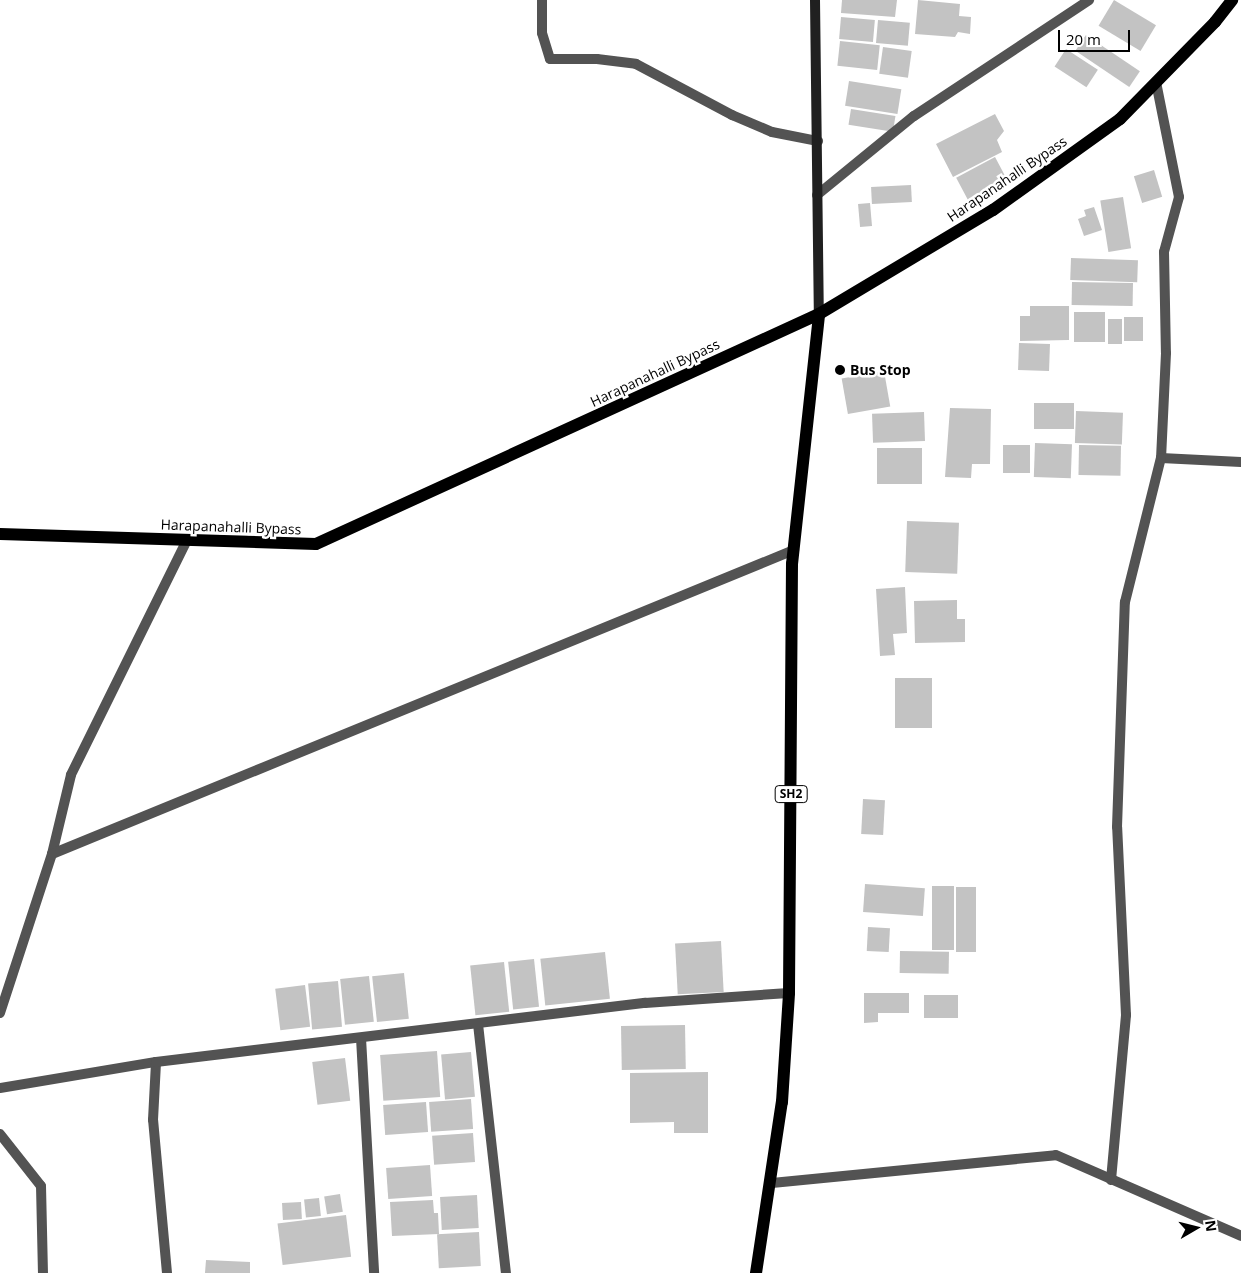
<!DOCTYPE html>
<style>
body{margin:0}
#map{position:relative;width:1241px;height:1273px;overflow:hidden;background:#fff;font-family:"Open Sans",sans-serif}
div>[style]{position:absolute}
.building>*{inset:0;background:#c3c3c3;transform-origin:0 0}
.minor>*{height:10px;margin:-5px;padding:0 5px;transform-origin:5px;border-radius:5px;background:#535353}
.secondary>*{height:10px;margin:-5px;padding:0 5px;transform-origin:5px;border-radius:5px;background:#202020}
.primary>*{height:12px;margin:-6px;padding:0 6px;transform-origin:6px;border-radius:6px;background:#000}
.dots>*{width:14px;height:14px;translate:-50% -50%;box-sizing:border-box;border:2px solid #fff;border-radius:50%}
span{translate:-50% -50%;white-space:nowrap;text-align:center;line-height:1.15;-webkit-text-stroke:5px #fff;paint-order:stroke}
.shield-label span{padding:1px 4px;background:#fff;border:1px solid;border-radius:4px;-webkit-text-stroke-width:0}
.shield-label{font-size:12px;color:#000;font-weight:700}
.street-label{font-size:14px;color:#000}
.poi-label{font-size:14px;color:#000;font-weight:700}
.left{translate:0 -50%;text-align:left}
.north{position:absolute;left:1171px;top:1203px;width:50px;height:50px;-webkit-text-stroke:4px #fff;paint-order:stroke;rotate:82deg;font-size:14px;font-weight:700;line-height:20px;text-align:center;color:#000}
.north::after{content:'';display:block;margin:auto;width:18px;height:22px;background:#000;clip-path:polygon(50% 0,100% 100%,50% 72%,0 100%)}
.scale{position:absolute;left:1058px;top:30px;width:72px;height:22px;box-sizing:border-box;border:2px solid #000;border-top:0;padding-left:6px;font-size:15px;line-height:18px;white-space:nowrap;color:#000;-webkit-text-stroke:4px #fff;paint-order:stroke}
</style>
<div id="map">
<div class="building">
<i style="clip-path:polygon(842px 0,897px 0,895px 17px,841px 13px)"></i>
<i style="clip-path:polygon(918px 0,960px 4px,959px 16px,971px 17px,970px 34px,958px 32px,955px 37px,915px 34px)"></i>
<i style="left:1114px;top:0;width:49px;height:30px;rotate:31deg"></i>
<i style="left:841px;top:17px;width:34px;height:22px;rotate:5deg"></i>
<i style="left:878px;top:20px;width:32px;height:23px;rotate:5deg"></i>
<i style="left:1086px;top:35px;width:65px;height:19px;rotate:34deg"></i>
<i style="left:840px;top:41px;width:40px;height:25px;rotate:6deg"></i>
<i style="left:883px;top:47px;width:29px;height:27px;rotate:8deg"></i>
<i style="left:1066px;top:49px;width:38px;height:21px;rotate:33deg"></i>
<i style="left:849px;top:81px;width:53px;height:25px;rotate:9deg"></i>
<i style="left:851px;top:109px;width:45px;height:16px;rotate:9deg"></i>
<i style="clip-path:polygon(995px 114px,1004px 131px,997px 140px,1002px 152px,953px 177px,936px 144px)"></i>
<i style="left:995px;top:157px;width:30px;height:44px;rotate:62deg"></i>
<i style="left:1154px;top:170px;width:28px;height:21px;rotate:73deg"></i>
<i style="left:911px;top:185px;width:17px;height:40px;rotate:87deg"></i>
<i style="left:1123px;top:197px;width:52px;height:23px;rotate:81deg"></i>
<i style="left:870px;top:203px;width:23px;height:12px;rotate:85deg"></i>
<i style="clip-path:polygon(1094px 207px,1102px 230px,1084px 236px,1078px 219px,1086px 216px,1084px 210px)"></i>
<i style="left:1071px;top:258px;width:67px;height:22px;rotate:2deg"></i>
<i style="left:1072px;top:282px;width:61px;height:23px;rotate:1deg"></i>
<i style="clip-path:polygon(1030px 306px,1069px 306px,1069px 340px,1020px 341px,1020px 316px,1030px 316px)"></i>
<i style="left:1074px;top:312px;width:31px;height:30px"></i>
<i style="left:1124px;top:317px;width:19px;height:24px"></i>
<i style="left:1108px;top:319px;width:14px;height:25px"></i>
<i style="left:1019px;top:343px;width:31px;height:27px;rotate:2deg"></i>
<i style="left:884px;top:371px;width:36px;height:43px;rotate:80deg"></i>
<i style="left:1034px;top:403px;width:40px;height:26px"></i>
<i style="clip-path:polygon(950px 408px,991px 409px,990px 464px,972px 464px,971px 478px,945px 477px)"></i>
<i style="left:1076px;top:411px;width:47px;height:32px;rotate:2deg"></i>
<i style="left:924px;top:412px;width:29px;height:52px;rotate:88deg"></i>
<i style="left:1035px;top:443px;width:37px;height:34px;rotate:2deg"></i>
<i style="left:1003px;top:445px;width:27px;height:28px"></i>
<i style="left:1079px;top:445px;width:42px;height:30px;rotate:1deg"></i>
<i style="left:877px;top:448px;width:45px;height:36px"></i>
<i style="left:907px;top:521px;width:52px;height:51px;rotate:2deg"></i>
<i style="clip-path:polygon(905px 587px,907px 633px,893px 634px,895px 655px,880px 656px,876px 589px)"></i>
<i style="clip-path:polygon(957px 600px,957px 619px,965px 619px,965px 642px,915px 643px,914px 601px)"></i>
<i style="left:895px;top:678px;width:37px;height:50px"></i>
<i style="left:863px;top:799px;width:22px;height:35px;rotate:3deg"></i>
<i style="left:865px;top:884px;width:60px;height:28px;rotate:4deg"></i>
<i style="left:932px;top:886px;width:22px;height:64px"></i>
<i style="left:956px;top:887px;width:20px;height:65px"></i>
<i style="left:868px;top:927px;width:22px;height:24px;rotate:3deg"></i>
<i style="left:721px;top:941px;width:51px;height:46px;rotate:87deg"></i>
<i style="left:900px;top:951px;width:49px;height:22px;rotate:1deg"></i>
<i style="left:605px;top:952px;width:47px;height:65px;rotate:84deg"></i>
<i style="left:534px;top:959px;width:48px;height:26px;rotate:84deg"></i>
<i style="left:504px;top:962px;width:50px;height:34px;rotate:84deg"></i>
<i style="left:404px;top:973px;width:46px;height:32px;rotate:84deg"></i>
<i style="left:369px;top:976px;width:46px;height:29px;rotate:84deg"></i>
<i style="left:338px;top:981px;width:46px;height:30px;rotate:85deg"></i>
<i style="left:305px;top:985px;width:42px;height:30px;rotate:83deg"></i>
<i style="clip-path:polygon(864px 993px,909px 993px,909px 1013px,878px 1013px,878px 1022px,864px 1023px)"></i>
<i style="left:924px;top:995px;width:34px;height:23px"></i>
<i style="left:685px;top:1025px;width:44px;height:64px;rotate:89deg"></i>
<i style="left:437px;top:1051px;width:46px;height:57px;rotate:86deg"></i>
<i style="left:471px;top:1052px;width:45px;height:30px;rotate:85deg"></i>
<i style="left:345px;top:1058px;width:43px;height:33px;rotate:83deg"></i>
<i style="clip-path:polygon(708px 1072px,708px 1133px,674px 1133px,674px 1122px,630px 1123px,630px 1073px)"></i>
<i style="left:471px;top:1099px;width:30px;height:42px;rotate:86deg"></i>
<i style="left:426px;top:1102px;width:30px;height:43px;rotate:86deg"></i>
<i style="left:473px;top:1133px;width:29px;height:41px;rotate:86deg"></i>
<i style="left:430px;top:1165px;width:31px;height:44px;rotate:86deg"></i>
<i style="left:340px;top:1194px;width:18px;height:16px;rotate:81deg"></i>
<i style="left:477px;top:1195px;width:33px;height:37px;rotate:87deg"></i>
<i style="left:319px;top:1198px;width:18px;height:15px;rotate:84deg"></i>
<i style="clip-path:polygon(433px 1200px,434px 1213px,438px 1213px,439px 1234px,392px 1236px,390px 1202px)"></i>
<i style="left:301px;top:1202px;width:17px;height:19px;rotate:87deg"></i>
<i style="left:346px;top:1215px;width:42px;height:69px;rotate:83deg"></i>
<i style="left:479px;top:1232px;width:34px;height:42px;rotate:87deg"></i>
<i style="clip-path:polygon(206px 1260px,250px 1262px,250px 1273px,205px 1273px)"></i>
</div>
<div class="minor">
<i style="left:542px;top:0;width:33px;rotate:90deg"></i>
<i style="left:542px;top:33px;width:27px;rotate:73deg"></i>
<i style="left:550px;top:59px;width:47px"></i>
<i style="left:597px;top:59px;width:39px;rotate:7deg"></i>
<i style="left:636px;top:64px;width:109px;rotate:28deg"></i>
<i style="left:732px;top:115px;width:43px;rotate:23deg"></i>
<i style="left:772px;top:132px;width:47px;rotate:11.1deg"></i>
<i style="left:1156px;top:82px;width:117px;rotate:78.7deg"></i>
<i style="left:1179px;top:197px;width:57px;rotate:105.3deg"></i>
<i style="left:1164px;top:252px;width:101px;rotate:88.9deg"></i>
<i style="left:1166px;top:353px;width:105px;rotate:92.7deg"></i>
<i style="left:1161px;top:458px;width:80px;rotate:2.9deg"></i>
<i style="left:817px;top:195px;width:125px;rotate:-39.2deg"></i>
<i style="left:914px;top:116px;width:210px;rotate:-33.5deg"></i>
<i style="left:187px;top:540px;width:262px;rotate:116.3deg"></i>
<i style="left:71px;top:775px;width:81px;rotate:103.5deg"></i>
<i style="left:52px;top:854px;width:802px;rotate:-22.28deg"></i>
<i style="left:0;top:1013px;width:167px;rotate:-71.9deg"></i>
<i style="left:478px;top:1024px;width:251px;rotate:83.6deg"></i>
<i style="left:361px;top:1038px;width:235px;rotate:86.8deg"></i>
<i style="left:0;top:1088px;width:158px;rotate:-9.5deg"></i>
<i style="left:0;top:1134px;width:66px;rotate:51.7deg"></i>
<i style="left:41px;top:1186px;width:87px;rotate:88.7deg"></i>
<i style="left:1111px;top:1180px;width:166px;rotate:-84.8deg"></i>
<i style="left:1126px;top:1015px;width:188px;rotate:-92.7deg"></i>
<i style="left:1117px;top:827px;width:225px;rotate:-88deg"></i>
<i style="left:1125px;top:602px;width:148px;rotate:-76deg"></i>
<i style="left:772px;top:1183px;width:285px;rotate:-5.6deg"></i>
<i style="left:1056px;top:1155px;width:202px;rotate:23.6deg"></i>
<i style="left:167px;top:1273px;width:154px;rotate:-95.2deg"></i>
<i style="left:153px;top:1120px;width:58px;rotate:-87deg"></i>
<i style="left:156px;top:1062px;width:493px;rotate:-6.9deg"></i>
<i style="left:645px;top:1003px;width:144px;rotate:-4deg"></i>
</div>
<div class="secondary">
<i style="left:815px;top:0;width:314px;rotate:89.3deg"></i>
</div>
<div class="primary">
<i style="left:0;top:534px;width:316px;rotate:1.8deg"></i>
<i style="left:316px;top:544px;width:553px;rotate:-24.57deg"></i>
<i style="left:819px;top:314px;width:203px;rotate:-30.9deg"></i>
<i style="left:993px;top:210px;width:156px;rotate:-35.6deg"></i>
<i style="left:1120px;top:119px;width:136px;rotate:-45.6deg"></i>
<i style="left:1215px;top:22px;width:28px;rotate:-52deg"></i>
<i style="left:756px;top:1273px;width:173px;rotate:-81.4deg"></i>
<i style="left:782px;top:1102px;width:109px;rotate:-86.3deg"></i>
<i style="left:789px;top:993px;width:429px;rotate:-89.6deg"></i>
<i style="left:792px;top:564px;width:251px;rotate:-83.8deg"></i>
</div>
<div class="dots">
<i style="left:840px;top:370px;background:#000"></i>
</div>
<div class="shield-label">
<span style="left:791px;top:794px">SH2</span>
</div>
<div class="street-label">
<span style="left:1007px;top:179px;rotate:-34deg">Harapanahalli Bypass</span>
<span style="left:655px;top:373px;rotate:-25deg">Harapanahalli Bypass</span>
<span style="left:231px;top:527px;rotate:2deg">Harapanahalli Bypass</span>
</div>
<div class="poi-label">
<span class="left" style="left:850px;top:370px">Bus Stop</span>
</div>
<div class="north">N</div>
<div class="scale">20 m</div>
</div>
